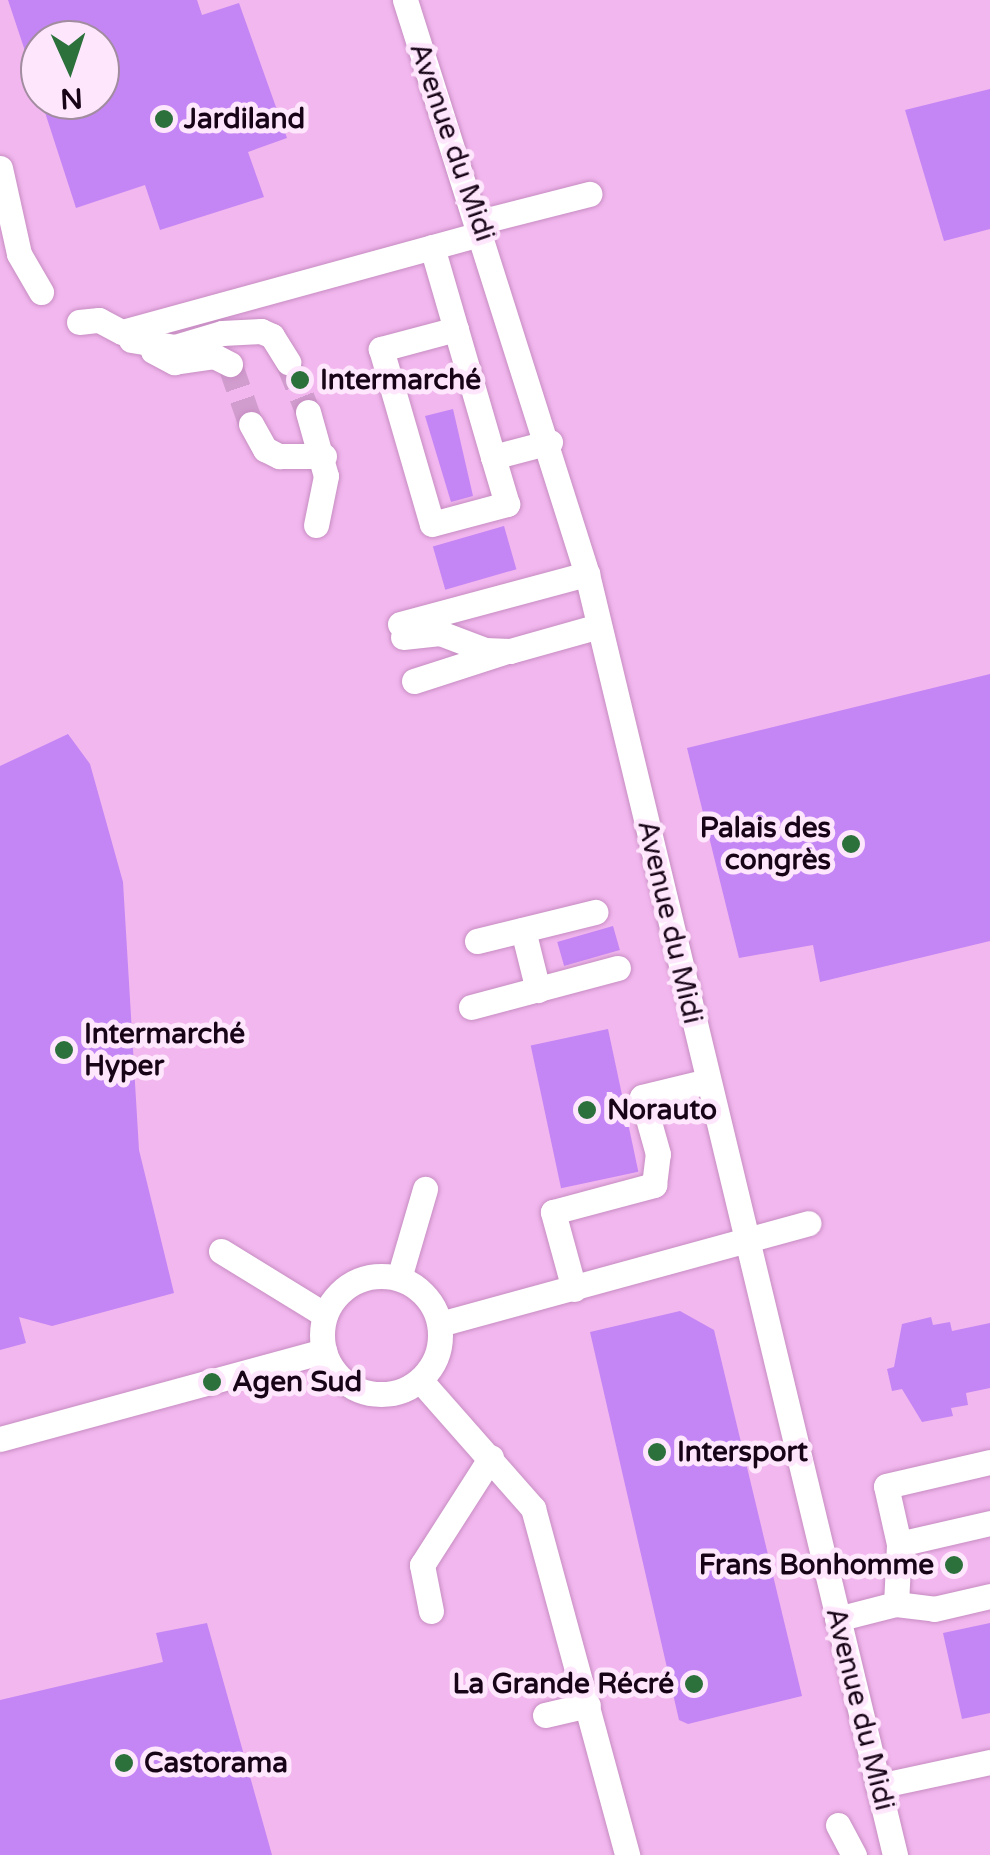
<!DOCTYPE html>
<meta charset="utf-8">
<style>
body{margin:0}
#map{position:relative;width:990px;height:1855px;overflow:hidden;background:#f2b7ee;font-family:"Varela Round",sans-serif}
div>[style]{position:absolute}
.building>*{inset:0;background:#c485f5;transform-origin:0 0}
.minor-tunnel>*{height:25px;margin-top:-12.5px;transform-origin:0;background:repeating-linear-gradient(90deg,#d19cce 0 25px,transparent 0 37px)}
.roads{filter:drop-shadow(0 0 2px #c68dc2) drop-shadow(0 0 2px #c68dc2)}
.minor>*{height:25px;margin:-12.5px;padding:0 12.5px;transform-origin:12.5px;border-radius:12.5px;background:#fff}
.minor>.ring{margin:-12.5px;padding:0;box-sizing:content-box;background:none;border:25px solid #fff;border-radius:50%}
.dots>*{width:28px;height:28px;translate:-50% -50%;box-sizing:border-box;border:5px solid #fee6fc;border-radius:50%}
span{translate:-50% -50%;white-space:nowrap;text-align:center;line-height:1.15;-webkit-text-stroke:10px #fee6fc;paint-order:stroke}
.poi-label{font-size:28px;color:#170416;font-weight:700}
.left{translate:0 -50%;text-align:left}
.right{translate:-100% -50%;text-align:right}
.street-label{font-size:28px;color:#170416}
.north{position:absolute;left:20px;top:20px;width:100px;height:100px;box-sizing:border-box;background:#fee6fc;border:2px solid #a28ca0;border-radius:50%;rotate:177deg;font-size:28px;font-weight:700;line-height:40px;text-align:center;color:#170416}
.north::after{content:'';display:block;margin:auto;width:35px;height:45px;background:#2c703c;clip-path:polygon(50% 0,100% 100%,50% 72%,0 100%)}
</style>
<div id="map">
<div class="building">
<i style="clip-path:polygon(8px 0,197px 0,202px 15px,239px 3px,287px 138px,248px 152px,264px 197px,160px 230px,145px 185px,76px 208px,41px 100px,100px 100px,100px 40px,40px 40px,36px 84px)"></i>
<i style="clip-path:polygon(990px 89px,990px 229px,944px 241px,905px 110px)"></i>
<i style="clip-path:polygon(453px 409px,473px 496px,451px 502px,425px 416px)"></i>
<i style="left:504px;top:526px;width:45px;height:74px;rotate:74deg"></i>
<i style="clip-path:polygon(990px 674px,990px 941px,820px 982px,813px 945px,739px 958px,687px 748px)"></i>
<i style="clip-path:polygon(68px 734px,90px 764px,123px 882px,139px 1150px,174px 1293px,52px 1326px,19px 1317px,26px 1343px,0 1350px,0 766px)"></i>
<i style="left:613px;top:926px;width:25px;height:58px;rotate:74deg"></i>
<i style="left:608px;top:1029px;width:146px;height:79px;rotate:78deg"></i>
<i style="clip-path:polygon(680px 1311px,714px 1330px,802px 1696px,688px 1724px,679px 1720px,590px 1332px)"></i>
<i style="clip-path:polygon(931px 1317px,933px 1325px,950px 1322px,952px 1331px,990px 1323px,990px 1388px,966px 1393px,968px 1405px,951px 1408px,953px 1416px,922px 1422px,902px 1389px,892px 1391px,887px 1369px,894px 1367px,902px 1324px)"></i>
<i style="clip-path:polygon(207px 1623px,272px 1855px,0 1855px,0 1700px,163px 1662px,156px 1633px)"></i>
<i style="clip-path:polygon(990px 1623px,990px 1713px,962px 1719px,943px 1633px)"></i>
</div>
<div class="minor-tunnel">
<i style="left:288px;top:362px;width:54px;rotate:68.2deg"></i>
<i style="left:230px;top:364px;width:64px;rotate:70.7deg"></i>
</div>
<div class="roads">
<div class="minor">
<i style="left:405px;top:0;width:602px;rotate:72.41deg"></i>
<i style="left:587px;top:574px;width:1318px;rotate:76.48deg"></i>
<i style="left:0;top:168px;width:88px;rotate:77.5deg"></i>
<i style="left:19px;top:254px;width:44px;rotate:59.9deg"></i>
<i style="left:479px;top:222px;width:114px;rotate:-14.3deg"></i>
<i style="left:432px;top:247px;width:219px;rotate:73.8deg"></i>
<i style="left:493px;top:457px;width:59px;rotate:-14.7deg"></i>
<i style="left:79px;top:322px;width:20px;rotate:-6deg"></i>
<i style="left:99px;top:320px;width:26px;rotate:28deg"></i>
<i style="left:122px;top:332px;width:374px;rotate:-15.3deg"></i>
<i style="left:456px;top:329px;width:78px;rotate:165.1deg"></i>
<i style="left:381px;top:349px;width:182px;rotate:73.8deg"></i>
<i style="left:432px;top:524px;width:78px;rotate:-14.9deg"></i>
<i style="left:507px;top:504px;width:49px;rotate:-106.6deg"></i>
<i style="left:131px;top:340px;width:45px;rotate:9deg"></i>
<i style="left:175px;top:347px;width:49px;rotate:-16.6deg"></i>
<i style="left:222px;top:333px;width:39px;rotate:-3deg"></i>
<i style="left:261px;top:331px;width:12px;rotate:24deg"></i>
<i style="left:272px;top:336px;width:31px;rotate:58deg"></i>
<i style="left:153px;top:351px;width:24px;rotate:28deg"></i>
<i style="left:174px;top:362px;width:40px;rotate:-8.5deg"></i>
<i style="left:214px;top:356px;width:18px;rotate:27deg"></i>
<i style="left:308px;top:412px;width:66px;rotate:74.3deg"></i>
<i style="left:326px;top:476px;width:50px;rotate:101.5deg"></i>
<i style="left:251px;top:424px;width:29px;rotate:61deg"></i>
<i style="left:265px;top:449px;width:16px;rotate:27deg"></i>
<i style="left:279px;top:456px;width:45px"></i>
<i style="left:400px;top:624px;width:194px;rotate:-15deg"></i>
<i style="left:403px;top:637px;width:37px;rotate:-6deg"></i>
<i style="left:440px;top:633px;width:48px;rotate:20.7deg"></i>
<i style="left:485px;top:650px;width:25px;rotate:2deg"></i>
<i style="left:510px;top:651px;width:92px;rotate:-15.7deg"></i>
<i style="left:414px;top:681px;width:95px;rotate:-17.9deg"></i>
<i style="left:523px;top:930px;width:62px;rotate:76deg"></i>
<i style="left:477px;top:941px;width:122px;rotate:-13.8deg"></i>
<i style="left:471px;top:1007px;width:152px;rotate:-14.9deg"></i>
<i style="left:221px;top:1251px;width:122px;rotate:31.6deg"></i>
<i class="ring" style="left:322px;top:1276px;width:93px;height:93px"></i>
<i style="left:399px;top:1278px;width:93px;rotate:-73.7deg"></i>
<i style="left:574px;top:1289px;width:80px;rotate:-105.3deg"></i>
<i style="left:553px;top:1212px;width:105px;rotate:-15deg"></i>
<i style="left:654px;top:1185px;width:31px;rotate:-83deg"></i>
<i style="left:658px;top:1154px;width:59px;rotate:-105.7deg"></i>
<i style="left:642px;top:1097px;width:68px;rotate:-13.6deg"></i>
<i style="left:440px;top:1324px;width:382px;rotate:-15.3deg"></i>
<i style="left:420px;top:1380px;width:171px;rotate:48.6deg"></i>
<i style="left:533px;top:1508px;width:360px;rotate:74.8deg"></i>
<i style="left:0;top:1439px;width:336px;rotate:-15.2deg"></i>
<i style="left:899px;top:1544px;width:59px;rotate:-102.6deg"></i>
<i style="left:886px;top:1486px;width:107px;rotate:-13deg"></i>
<i style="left:896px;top:1604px;width:60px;rotate:-87.1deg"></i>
<i style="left:899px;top:1544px;width:93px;rotate:-13deg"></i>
<i style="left:431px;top:1611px;width:47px;rotate:-101.1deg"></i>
<i style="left:422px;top:1565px;width:128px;rotate:-57.4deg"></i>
<i style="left:837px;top:1619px;width:61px;rotate:-14.3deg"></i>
<i style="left:896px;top:1604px;width:38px;rotate:7deg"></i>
<i style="left:934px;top:1609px;width:57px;rotate:-13.1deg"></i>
<i style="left:545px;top:1715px;width:44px;rotate:-13.1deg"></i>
<i style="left:878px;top:1786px;width:115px;rotate:-12.1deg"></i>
<i style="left:838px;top:1825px;width:34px;rotate:62deg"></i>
</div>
</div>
<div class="dots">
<i style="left:164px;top:119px;background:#2c703c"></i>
<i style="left:300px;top:380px;background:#2c703c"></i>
<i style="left:851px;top:844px;background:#2c703c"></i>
<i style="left:64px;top:1050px;background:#2c703c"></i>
<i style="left:587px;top:1110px;background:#2c703c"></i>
<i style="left:212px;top:1382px;background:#2c703c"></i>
<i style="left:657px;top:1452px;background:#2c703c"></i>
<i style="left:954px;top:1565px;background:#2c703c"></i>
<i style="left:694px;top:1684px;background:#2c703c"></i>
<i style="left:124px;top:1763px;background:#2c703c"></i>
</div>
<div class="poi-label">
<span class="left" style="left:184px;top:119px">Jardiland</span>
<span class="left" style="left:320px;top:380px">Intermarché</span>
<span class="right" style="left:831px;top:844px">Palais des<br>congrès</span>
<span class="left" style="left:84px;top:1050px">Intermarché<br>Hyper</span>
<span class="left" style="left:607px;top:1110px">Norauto</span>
<span class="left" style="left:232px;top:1382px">Agen Sud</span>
<span class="left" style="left:677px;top:1452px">Intersport</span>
<span class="right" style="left:934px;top:1565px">Frans Bonhomme</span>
<span class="right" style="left:674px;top:1684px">La Grande Récré</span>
<span class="left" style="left:144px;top:1763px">Castorama</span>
</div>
<div class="street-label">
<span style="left:452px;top:142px;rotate:71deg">Avenue du Midi</span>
<span style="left:670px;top:922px;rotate:77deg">Avenue du Midi</span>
<span style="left:860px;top:1709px;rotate:76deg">Avenue du Midi</span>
</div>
<div class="north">N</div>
</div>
